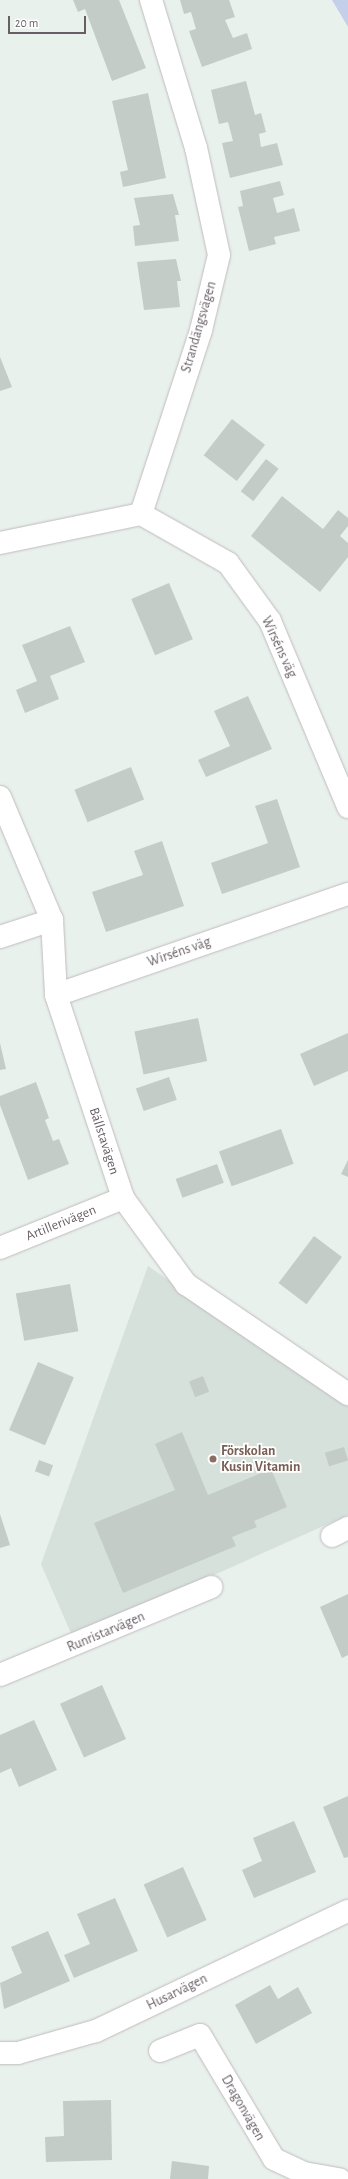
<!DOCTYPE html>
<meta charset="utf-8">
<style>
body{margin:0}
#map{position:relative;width:348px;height:2179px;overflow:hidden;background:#e8f1ec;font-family:"Alegreya Sans",sans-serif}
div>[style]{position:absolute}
.education>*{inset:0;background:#d6e1dc}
.green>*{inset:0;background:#c4cfe9}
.building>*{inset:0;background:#c4ccc8;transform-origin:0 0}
.roads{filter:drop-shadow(0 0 1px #c1babf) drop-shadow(0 0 1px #c1babf)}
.minor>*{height:22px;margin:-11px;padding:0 11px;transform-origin:11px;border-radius:11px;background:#fff}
.tertiary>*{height:22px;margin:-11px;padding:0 11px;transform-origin:11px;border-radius:11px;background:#fff}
.dots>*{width:11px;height:11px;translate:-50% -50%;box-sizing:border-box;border:2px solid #fff;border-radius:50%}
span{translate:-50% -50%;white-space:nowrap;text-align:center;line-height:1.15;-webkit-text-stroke:3.5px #fff;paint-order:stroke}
.street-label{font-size:14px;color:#685f66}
.education-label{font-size:14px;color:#785e54;font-weight:700}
.left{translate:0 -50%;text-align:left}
.scale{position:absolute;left:8px;top:16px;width:78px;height:18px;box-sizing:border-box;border:2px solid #685f66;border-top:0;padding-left:5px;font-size:12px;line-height:14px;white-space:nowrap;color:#685f66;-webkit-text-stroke:3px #fff;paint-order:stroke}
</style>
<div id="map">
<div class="education">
<i style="clip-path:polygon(148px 1266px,348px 1404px,348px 1515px,73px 1638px,41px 1564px)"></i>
</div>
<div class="green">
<i style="clip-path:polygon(332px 0,348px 0,348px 27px)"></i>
</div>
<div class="building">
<i style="clip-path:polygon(73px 0,119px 0,146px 68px,112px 81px,85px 9px,78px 12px)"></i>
<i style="clip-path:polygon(180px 0,229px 0,235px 17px,225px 20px,233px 38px,247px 33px,252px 49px,202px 67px,189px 31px,196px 29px,191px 12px,184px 14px)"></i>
<i style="clip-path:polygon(246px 81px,255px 115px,261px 113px,266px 132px,259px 134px,261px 147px,277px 143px,283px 165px,230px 178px,222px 143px,233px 141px,228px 122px,219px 124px,211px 90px)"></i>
<i style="clip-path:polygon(148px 93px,166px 178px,123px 187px,120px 172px,128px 170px,112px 101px)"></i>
<i style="clip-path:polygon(280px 181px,284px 195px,273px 198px,277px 213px,294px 208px,300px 231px,274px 237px,276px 244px,249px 251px,238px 207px,243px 206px,240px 191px)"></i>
<i style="clip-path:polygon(173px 194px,179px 215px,175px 215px,179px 241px,135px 246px,133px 226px,140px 225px,134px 198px)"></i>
<i style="clip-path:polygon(176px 259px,181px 281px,177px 281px,180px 307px,144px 310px,137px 262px)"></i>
<i style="clip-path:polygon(0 357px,12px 387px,0 391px)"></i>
<i style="left:232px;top:419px;width:42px;height:46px;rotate:38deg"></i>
<i style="left:266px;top:459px;width:16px;height:41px;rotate:38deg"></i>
<i style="clip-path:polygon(282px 496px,323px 529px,338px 510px,348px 518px,348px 526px,340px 536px,348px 543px,348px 557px,320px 592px,251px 536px)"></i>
<i style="left:169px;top:583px;width:61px;height:41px;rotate:67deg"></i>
<i style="clip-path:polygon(70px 626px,85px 662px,50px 676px,59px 699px,25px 713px,16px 690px,37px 681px,22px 645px)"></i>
<i style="clip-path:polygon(248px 696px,272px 749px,206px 777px,198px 760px,230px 746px,214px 711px)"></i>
<i style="left:131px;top:767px;width:35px;height:61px;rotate:68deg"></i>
<i style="clip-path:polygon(277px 799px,300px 867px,222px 894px,211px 863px,268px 843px,255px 806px)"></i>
<i style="clip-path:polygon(162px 841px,184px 906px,106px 932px,92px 892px,143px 875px,134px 851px)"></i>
<i style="left:198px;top:1018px;width:44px;height:65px;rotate:78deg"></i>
<i style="clip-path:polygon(348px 1033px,348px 1071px,314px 1086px,300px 1054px)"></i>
<i style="clip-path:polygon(0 1043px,6px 1069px,0 1070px)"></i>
<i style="left:169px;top:1077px;width:24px;height:35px;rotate:71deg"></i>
<i style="clip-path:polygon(36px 1082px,49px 1118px,45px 1120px,53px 1141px,59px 1139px,69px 1164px,28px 1180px,0 1105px,0 1096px)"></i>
<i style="left:281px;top:1129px;width:37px;height:66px;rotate:70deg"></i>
<i style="clip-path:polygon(348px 1160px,348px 1177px,341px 1174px)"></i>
<i style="left:217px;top:1164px;width:20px;height:44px;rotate:70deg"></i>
<i style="left:314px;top:1236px;width:35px;height:59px;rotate:37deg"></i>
<i style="left:70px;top:1284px;width:48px;height:55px;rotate:80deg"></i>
<i style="left:38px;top:1362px;width:39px;height:74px;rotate:23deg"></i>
<i style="left:203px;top:1376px;width:17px;height:15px;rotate:69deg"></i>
<i style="clip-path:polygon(182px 1432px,208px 1495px,271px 1469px,287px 1507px,254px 1521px,257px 1527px,232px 1537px,236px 1546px,123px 1593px,94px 1523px,175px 1490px,155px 1444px)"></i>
<i style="left:344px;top:1447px;width:14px;height:20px;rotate:73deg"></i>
<i style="left:39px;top:1460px;width:15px;height:12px;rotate:20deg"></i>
<i style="clip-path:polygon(0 1514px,10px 1545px,0 1548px)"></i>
<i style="clip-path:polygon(348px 1594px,348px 1655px,342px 1658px,320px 1607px)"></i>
<i style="left:102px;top:1685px;width:59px;height:46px;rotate:66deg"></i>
<i style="clip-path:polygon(34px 1720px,57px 1770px,19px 1787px,11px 1768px,0 1773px,0 1735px)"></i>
<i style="clip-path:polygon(348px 1796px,348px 1857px,344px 1858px,323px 1807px)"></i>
<i style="clip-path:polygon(294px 1821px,316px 1872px,254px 1898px,242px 1870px,262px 1861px,253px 1838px)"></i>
<i style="left:183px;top:1867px;width:58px;height:43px;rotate:66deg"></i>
<i style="clip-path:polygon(115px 1898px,138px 1951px,74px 1978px,64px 1955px,90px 1944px,77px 1914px)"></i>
<i style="clip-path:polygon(48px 1931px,70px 1981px,4px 2009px,0 1983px,22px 1973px,11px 1947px)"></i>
<i style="clip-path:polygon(270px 1985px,278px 1999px,298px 1987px,312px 2013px,256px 2044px,235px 2005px)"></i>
<i style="clip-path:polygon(111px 2100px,112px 2160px,46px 2162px,45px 2137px,64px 2136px,63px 2101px)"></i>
<i style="clip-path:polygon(172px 2161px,209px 2166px,208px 2179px,170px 2179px)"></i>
</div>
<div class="roads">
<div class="minor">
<i style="left:141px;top:514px;width:100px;rotate:29.4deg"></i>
<i style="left:228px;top:563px;width:72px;rotate:54.1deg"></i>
<i style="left:270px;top:621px;width:202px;rotate:67.2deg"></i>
<i style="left:0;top:543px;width:144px;rotate:-11.6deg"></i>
<i style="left:141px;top:514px;width:194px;rotate:-71.9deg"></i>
<i style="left:201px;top:330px;width:77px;rotate:-76.5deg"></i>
<i style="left:219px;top:255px;width:109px;rotate:-102.1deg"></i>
<i style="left:196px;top:148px;width:155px;rotate:-106.9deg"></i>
<i style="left:0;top:937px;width:55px;rotate:-18.1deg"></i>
<i style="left:56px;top:995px;width:309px;rotate:-19.1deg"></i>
<i style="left:0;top:1248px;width:133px;rotate:-22.1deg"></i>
<i style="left:332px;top:1536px;width:18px;rotate:-27deg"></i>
<i style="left:0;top:1675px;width:229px;rotate:-22.6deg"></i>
<i style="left:160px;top:2051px;width:43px;rotate:-21.8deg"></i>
<i style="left:200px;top:2035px;width:144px;rotate:59.2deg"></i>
<i style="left:274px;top:2159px;width:33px;rotate:25deg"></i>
<i style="left:304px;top:2173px;width:36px;rotate:10deg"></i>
<i style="left:0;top:2053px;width:18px"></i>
<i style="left:18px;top:2053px;width:81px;rotate:-15.8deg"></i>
<i style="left:96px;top:2031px;width:279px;rotate:-25.5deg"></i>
</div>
<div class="tertiary">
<i style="left:0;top:797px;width:134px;rotate:67.1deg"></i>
<i style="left:52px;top:920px;width:75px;rotate:86.9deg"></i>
<i style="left:56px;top:995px;width:214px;rotate:71.7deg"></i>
<i style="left:123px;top:1198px;width:107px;rotate:53.8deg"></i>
<i style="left:186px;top:1284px;width:196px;rotate:34.2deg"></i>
</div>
</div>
<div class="dots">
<i style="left:213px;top:1459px;background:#8d6e63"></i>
</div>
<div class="street-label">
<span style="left:199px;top:327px;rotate:-74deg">Strandängsvägen</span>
<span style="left:279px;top:647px;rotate:65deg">Wirséns väg</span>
<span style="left:179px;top:952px;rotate:-19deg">Wirséns väg</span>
<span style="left:104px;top:1141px;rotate:72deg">Bällstavägen</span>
<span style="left:61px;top:1223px;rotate:-22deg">Artillerivägen</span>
<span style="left:106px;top:1632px;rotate:-23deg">Runristarvägen</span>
<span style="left:177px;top:1992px;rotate:-26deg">Husarvägen</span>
<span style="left:243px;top:2108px;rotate:60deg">Dragonvägen</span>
</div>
<div class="education-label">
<span class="left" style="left:221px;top:1459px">Förskolan<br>Kusin Vitamin</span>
</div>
<div class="scale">20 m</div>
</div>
